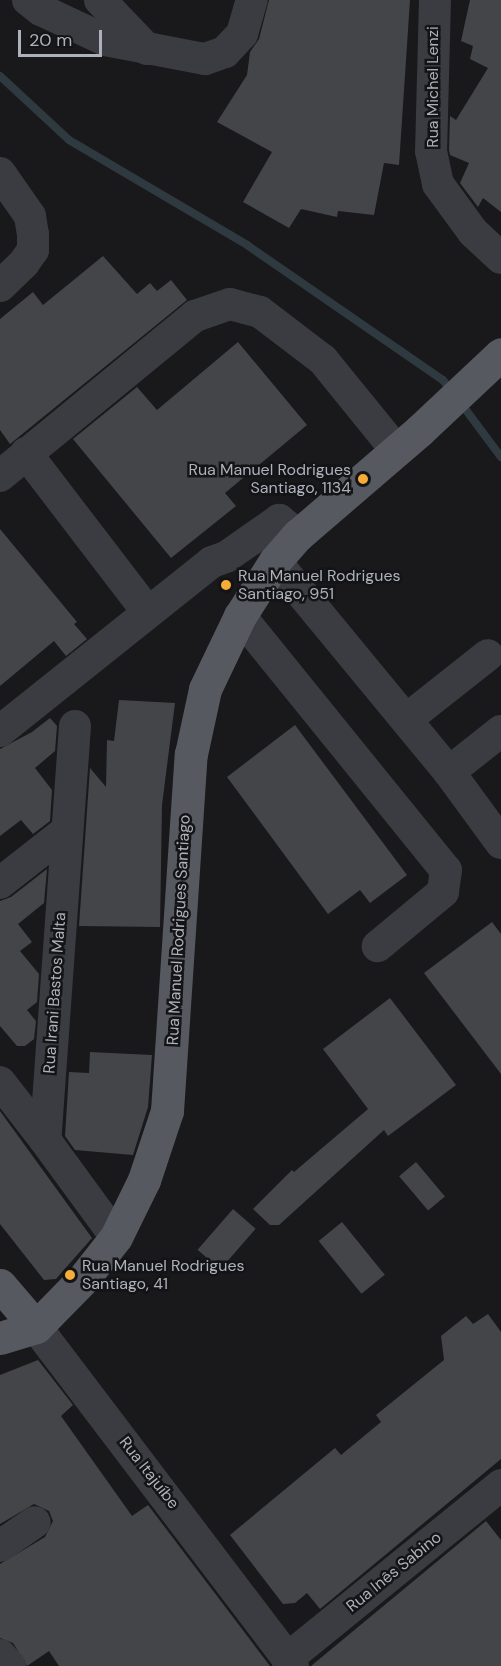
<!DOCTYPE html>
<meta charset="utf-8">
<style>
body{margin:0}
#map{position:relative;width:501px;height:1666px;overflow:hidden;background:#19191c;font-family:"DM Sans",sans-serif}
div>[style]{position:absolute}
.stream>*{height:8px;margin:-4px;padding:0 4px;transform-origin:4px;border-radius:4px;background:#2f3940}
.building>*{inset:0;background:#434549;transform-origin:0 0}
.minor>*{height:32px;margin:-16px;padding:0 16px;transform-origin:16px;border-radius:16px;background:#3a3c41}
.major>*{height:33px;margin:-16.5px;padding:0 16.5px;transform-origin:16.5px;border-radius:16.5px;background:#565960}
.dots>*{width:16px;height:16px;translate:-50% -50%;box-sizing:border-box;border:3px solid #141417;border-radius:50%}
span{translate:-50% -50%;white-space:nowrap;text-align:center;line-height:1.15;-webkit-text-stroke:5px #141417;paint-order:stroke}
.street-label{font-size:16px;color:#acb1bb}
.poi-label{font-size:16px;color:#acb1bb}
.right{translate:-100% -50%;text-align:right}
.left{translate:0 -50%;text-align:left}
.scale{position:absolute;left:18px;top:30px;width:84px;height:27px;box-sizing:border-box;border:3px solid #acb1bb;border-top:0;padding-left:8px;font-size:18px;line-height:21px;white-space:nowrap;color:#acb1bb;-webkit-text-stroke:4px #141417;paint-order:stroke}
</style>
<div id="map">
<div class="stream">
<i style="left:0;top:76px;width:94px;rotate:42.8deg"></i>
<i style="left:69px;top:140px;width:207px;rotate:30.5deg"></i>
<i style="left:247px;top:245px;width:238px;rotate:34.6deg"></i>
<i style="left:443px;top:380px;width:15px;rotate:53deg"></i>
<i style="left:460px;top:402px;width:69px;rotate:53.3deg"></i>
</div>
<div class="building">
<i style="clip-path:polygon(269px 0,410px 0,399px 165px,384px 163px,374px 215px,338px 211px,337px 217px,301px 209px,289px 228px,243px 202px,272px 152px,217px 122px,247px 75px,250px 52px,259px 39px)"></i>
<i style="clip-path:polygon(470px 0,501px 0,501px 212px,483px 198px,478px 207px,460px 183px,469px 163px,450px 155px,449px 150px,450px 116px,456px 120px,488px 68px,470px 59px,473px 46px,461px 41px)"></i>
<i style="clip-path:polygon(103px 256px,137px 294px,150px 283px,157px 291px,171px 280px,187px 300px,10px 444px,0 430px,0 319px,33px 292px,43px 305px)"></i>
<i style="clip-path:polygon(238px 342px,307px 425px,225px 493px,236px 506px,171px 558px,73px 439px,137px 387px,157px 410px)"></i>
<i style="clip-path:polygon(0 529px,77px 622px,74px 624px,87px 639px,66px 656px,54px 641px,0 686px)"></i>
<i style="clip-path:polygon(119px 700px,175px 703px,162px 805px,160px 927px,79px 926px,90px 768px,106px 787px,107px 740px,114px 741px)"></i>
<i style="clip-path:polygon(50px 718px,57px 726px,55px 751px,35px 768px,52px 790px,50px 821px,33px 834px,21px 820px,0 836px,0 749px,32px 732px)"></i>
<i style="clip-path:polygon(295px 725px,407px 875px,370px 903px,360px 890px,328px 914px,227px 777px)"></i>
<i style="clip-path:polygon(47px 869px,44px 903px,18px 924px,32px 942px,20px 951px,39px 974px,37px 1002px,27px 1010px,36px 1021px,34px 1039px,25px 1046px,17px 1046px,0 1026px,0 901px,11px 897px)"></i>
<i style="clip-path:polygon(492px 922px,501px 934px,501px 1074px,424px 973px)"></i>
<i style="clip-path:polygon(390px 998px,456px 1085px,388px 1136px,384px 1130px,279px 1225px,270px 1225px,253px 1209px,292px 1170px,294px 1172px,368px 1109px,323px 1049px)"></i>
<i style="clip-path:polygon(90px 1052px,152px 1055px,148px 1107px,133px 1155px,75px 1150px,65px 1136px,69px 1072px,89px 1073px)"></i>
<i style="clip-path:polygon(0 1111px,92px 1238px,56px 1279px,44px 1280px,0 1224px)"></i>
<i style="left:416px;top:1162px;width:45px;height:22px;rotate:50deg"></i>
<i style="left:233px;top:1209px;width:30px;height:54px;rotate:41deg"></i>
<i style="left:342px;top:1222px;width:68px;height:30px;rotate:51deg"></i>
<i style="clip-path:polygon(488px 1314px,501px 1332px,501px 1459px,320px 1609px,307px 1593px,295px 1603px,283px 1604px,230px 1535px,335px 1448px,341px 1455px,381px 1422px,376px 1415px,444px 1360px,441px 1336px,466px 1316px,473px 1324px)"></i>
<i style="clip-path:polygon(38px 1360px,73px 1405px,61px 1416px,132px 1516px,148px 1505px,270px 1666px,59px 1666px,49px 1651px,27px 1666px,13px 1643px,0 1638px,0 1564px,45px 1537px,53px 1521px,49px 1511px,34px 1504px,0 1524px,0 1375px)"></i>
<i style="clip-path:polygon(486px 1521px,501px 1540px,501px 1666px,311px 1666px)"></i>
</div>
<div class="minor">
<i style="left:28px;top:0;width:16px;rotate:38deg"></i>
<i style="left:41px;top:10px;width:71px;rotate:25.1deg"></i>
<i style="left:105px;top:40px;width:102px;rotate:10.8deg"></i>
<i style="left:205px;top:59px;width:21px;rotate:-19deg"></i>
<i style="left:225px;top:52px;width:25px;rotate:-47deg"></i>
<i style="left:242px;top:34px;width:35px;rotate:-74deg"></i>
<i style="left:100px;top:0;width:68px;rotate:46.2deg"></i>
<i style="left:435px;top:0;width:151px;rotate:91.5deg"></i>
<i style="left:431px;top:151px;width:34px;rotate:78deg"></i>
<i style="left:438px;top:184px;width:59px;rotate:53.9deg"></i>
<i style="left:473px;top:232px;width:38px;rotate:43deg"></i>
<i style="left:0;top:173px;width:52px;rotate:55.1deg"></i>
<i style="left:30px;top:216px;width:18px;rotate:81deg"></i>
<i style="left:33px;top:234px;width:16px;rotate:90deg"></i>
<i style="left:33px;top:250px;width:16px;rotate:125deg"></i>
<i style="left:24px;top:263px;width:33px;rotate:136deg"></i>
<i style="left:26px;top:453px;width:199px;rotate:52.6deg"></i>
<i style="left:0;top:476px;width:252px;rotate:-39.4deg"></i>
<i style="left:195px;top:316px;width:37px;rotate:-19deg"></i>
<i style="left:230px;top:304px;width:31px;rotate:15deg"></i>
<i style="left:260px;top:312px;width:79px;rotate:37.3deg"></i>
<i style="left:323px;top:360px;width:117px;rotate:50.9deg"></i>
<i style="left:275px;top:561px;width:273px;rotate:50.5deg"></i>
<i style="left:449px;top:772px;width:88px;rotate:53.8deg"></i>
<i style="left:240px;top:616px;width:327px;rotate:51deg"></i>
<i style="left:446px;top:870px;width:22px;rotate:98deg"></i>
<i style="left:443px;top:892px;width:85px;rotate:140.3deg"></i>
<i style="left:407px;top:719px;width:103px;rotate:-38.3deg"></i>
<i style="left:75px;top:726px;width:415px;rotate:94.1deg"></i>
<i style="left:45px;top:1140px;width:120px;rotate:53.8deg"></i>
<i style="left:0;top:731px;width:271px;rotate:-38.6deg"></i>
<i style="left:212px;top:562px;width:15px;rotate:-20deg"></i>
<i style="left:226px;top:557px;width:65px;rotate:-34.9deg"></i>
<i style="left:279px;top:520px;width:24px;rotate:38deg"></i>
<i style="left:449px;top:772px;width:66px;rotate:-38.3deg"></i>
<i style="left:0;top:883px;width:83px;rotate:-38.1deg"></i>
<i style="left:0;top:1082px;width:73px;rotate:52.2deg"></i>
<i style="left:36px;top:1327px;width:425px;rotate:52.8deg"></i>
<i style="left:0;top:1546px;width:42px;rotate:-34.4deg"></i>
<i style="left:0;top:1655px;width:15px;rotate:48deg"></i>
<i style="left:287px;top:1659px;width:276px;rotate:-39.1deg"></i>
</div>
<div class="major">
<i style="left:0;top:1285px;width:55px;rotate:49.4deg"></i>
<i style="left:0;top:1338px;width:38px;rotate:-17deg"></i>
<i style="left:36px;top:1327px;width:67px;rotate:-45.6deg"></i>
<i style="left:83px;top:1279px;width:53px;rotate:-51.8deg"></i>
<i style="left:116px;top:1237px;width:64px;rotate:-63.8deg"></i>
<i style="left:144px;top:1180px;width:73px;rotate:-71.6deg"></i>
<i style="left:167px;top:1111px;width:358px;rotate:-86.2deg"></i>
<i style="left:191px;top:754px;width:66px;rotate:-77.8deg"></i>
<i style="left:205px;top:689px;width:81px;rotate:-64.4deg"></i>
<i style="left:240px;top:616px;width:65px;rotate:-57.5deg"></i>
<i style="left:275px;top:561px;width:35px;rotate:-49deg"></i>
<i style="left:298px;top:535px;width:160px;rotate:-40.7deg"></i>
<i style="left:419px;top:431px;width:112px;rotate:-43.2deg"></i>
</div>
<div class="dots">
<i style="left:363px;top:479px;background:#f6ad38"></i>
<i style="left:226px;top:585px;background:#f6ad38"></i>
<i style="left:70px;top:1275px;background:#f6ad38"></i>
</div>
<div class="street-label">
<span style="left:433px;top:87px;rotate:-90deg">Rua Michel Lenzi</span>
<span style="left:179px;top:930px;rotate:-87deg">Rua Manuel Rodrigues Santiago</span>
<span style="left:55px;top:993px;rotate:-86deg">Rua Irani Bastos Malta</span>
<span style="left:149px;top:1473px;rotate:52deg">Rua Itajuíbe</span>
<span style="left:394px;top:1572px;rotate:-39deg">Rua Inês Sabino</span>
</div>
<div class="poi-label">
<span class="right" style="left:351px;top:479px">Rua Manuel Rodrigues<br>Santiago, 1134</span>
<span class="left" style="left:238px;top:585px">Rua Manuel Rodrigues<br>Santiago, 951</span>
<span class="left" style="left:82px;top:1275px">Rua Manuel Rodrigues<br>Santiago, 41</span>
</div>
<div class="scale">20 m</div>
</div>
